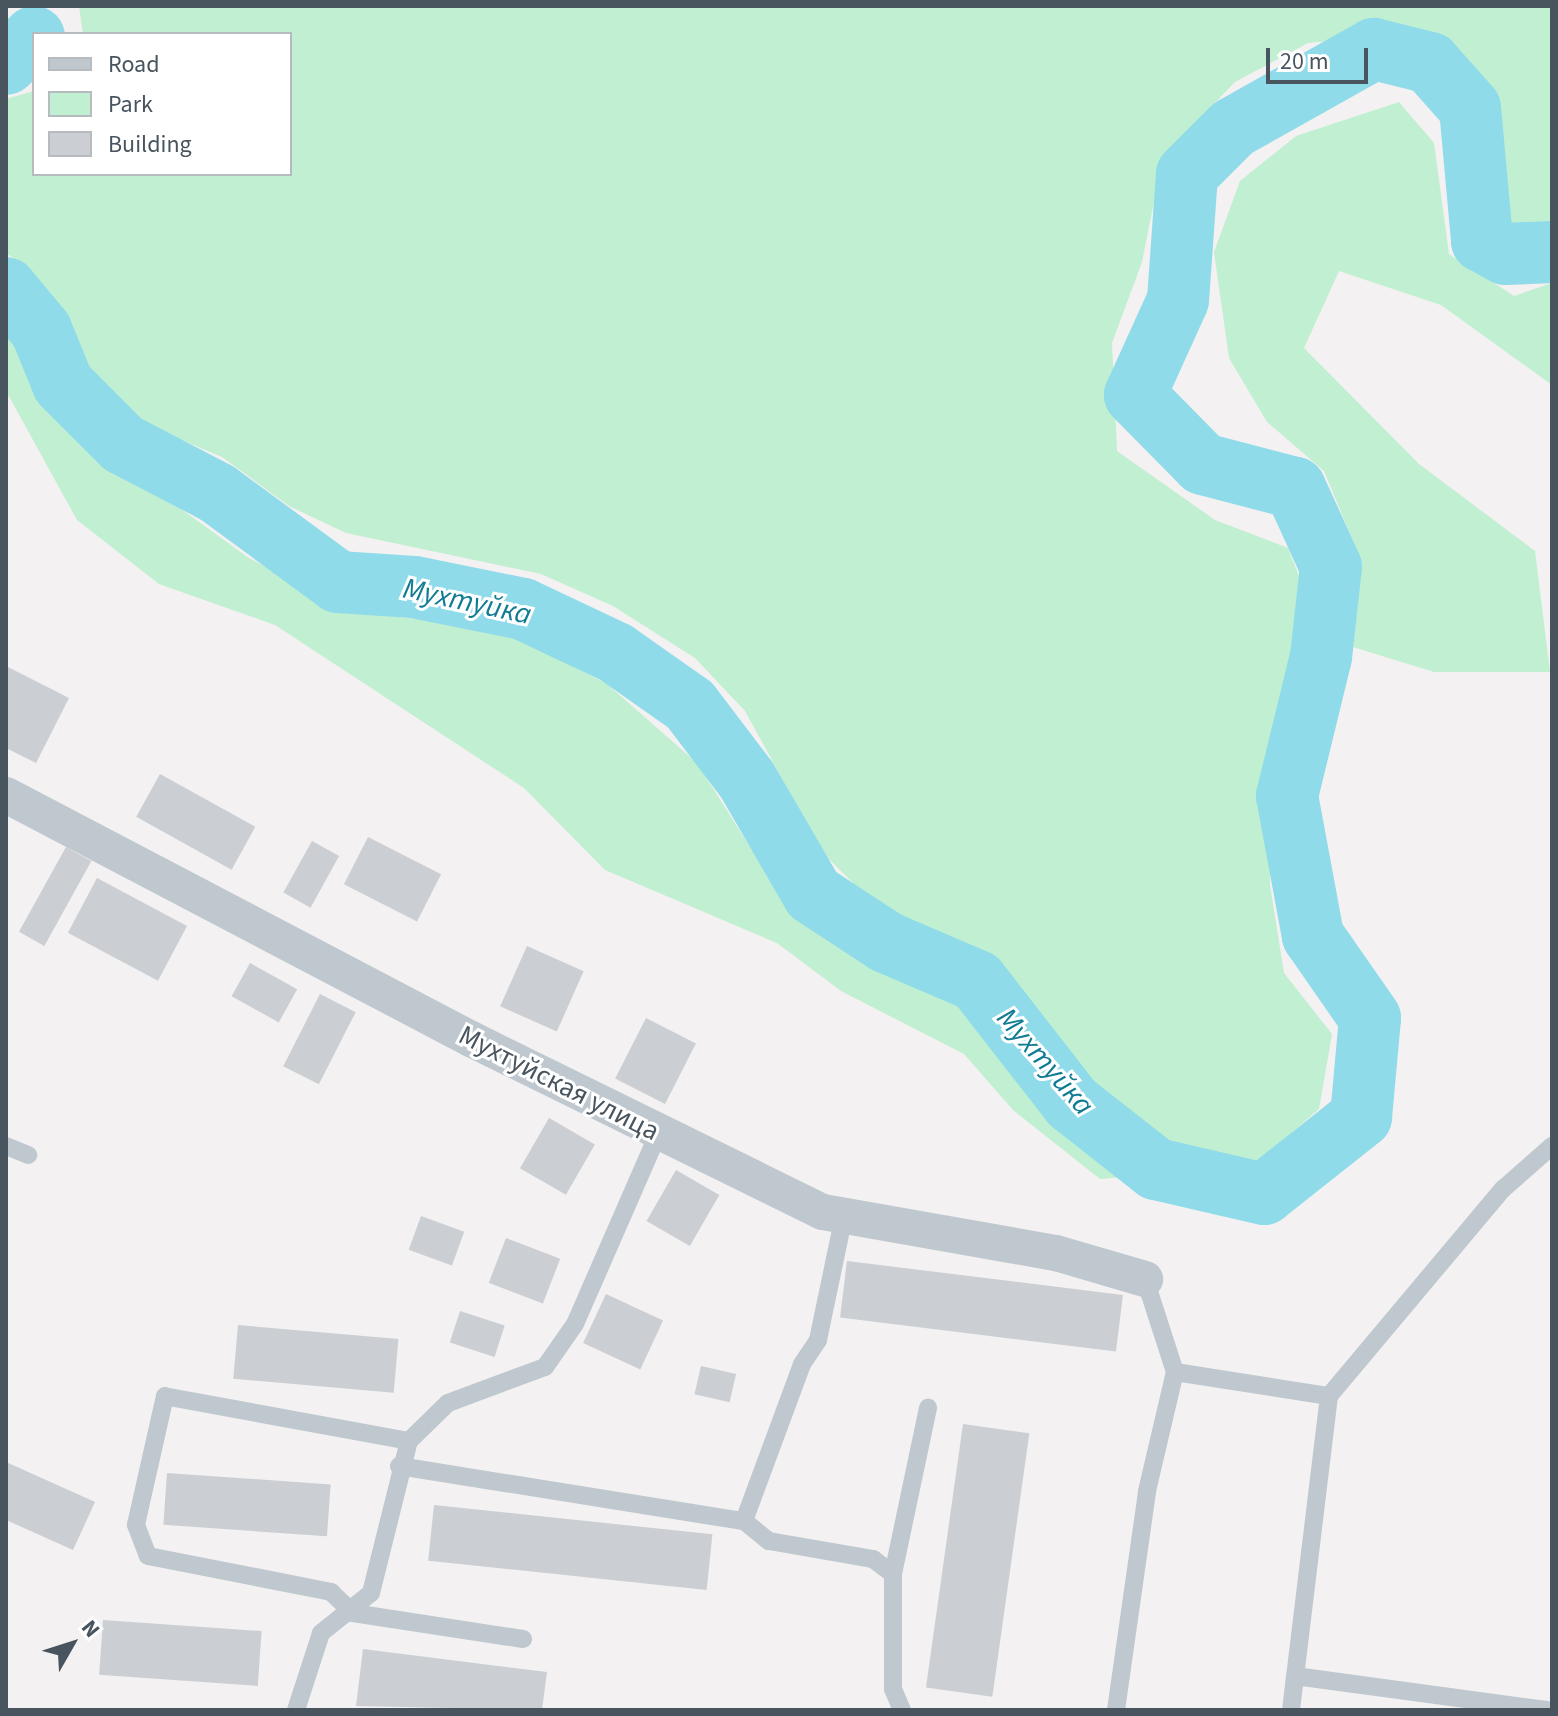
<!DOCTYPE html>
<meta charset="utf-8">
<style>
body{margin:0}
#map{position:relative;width:1558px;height:1716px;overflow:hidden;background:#f3f1f1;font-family:"Source Sans 3",sans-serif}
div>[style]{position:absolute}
.green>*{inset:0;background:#c1efd1}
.river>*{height:62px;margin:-31px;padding:0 31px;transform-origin:31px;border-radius:31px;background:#8fdbea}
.building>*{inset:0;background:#cbced3;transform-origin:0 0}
.service>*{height:18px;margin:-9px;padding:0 9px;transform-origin:9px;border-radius:9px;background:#bfc8cf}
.minor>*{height:36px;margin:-18px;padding:0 18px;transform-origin:18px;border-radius:18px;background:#bfc8cf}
span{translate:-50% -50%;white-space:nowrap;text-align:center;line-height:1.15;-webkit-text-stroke:6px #fff;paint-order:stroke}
.street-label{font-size:28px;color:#49555e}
.water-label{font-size:30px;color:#107c93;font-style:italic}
.frame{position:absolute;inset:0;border:8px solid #49555e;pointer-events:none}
.legend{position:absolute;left:32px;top:32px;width:260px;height:144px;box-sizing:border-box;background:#fff;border:2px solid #b6bbbf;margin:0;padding:10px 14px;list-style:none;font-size:24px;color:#49555e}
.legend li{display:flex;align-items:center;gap:16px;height:40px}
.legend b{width:40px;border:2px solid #b6bbbf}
.north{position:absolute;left:32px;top:1604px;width:80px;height:80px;-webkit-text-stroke:6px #fff;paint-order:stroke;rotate:51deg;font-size:22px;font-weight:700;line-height:32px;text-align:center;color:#49555e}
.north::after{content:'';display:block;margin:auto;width:28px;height:36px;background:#49555e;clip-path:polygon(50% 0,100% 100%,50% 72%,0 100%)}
.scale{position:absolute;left:1266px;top:48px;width:102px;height:36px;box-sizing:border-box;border:4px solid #49555e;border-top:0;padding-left:10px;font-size:24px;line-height:28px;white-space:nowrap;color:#49555e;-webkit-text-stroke:6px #fff;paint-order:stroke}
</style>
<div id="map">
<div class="green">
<i style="clip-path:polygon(79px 6px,1552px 6px,1552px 222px,1503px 229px,1482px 107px,1447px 52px,1402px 34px,1308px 43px,1235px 82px,1163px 157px,1142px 262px,1112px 343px,1117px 451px,1215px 520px,1288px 548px,1306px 594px,1294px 673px,1269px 756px,1270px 885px,1284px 973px,1332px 1034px,1319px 1109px,1252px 1167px,1162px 1148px,1020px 1017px,1000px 980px,962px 946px,886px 916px,823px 853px,745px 711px,695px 658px,613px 606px,541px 574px,346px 533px,289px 506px,222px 457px,115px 412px,23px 265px,6px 253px,6px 99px,34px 91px,34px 174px,290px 174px,290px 34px,83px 34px)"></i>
<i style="clip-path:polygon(1399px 102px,1434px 143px,1449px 254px,1514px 296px,1552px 283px,1552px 385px,1441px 305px,1339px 271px,1304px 348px,1419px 464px,1535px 551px,1550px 672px,1434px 672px,1353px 647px,1362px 563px,1324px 471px,1267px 422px,1229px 358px,1214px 252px,1240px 181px,1296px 136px)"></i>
<i style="clip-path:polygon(6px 324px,43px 389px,94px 446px,246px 556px,342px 610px,500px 629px,607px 684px,697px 763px,777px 890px,966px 1005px,1135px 1176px,1100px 1179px,1013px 1110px,964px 1054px,841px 991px,777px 943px,605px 870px,524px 788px,275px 625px,159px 584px,77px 520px,6px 391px)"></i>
</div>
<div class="river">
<i style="left:6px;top:64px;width:39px;rotate:-44deg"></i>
<i style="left:6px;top:288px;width:55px;rotate:50.2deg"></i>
<i style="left:41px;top:330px;width:58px;rotate:67.8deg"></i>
<i style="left:63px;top:384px;width:85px;rotate:45deg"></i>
<i style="left:123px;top:444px;width:106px;rotate:27.5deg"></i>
<i style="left:217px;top:493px;width:150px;rotate:36.3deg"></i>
<i style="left:338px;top:582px;width:76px;rotate:3.8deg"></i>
<i style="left:414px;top:587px;width:111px;rotate:11.4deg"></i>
<i style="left:523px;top:609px;width:103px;rotate:25.3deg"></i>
<i style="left:616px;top:653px;width:90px;rotate:35.1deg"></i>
<i style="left:690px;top:705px;width:94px;rotate:52.8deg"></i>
<i style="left:747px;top:780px;width:132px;rotate:59.9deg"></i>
<i style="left:813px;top:894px;width:87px;rotate:33.3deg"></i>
<i style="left:886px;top:942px;width:99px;rotate:23.2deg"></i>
<i style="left:977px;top:981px;width:155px;rotate:52.1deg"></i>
<i style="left:1072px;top:1103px;width:107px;rotate:38.2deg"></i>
<i style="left:1156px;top:1169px;width:111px;rotate:13deg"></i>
<i style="left:1264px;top:1194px;width:124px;rotate:-38.4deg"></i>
<i style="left:1361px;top:1117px;width:99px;rotate:-84.8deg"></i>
<i style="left:1370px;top:1018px;width:100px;rotate:-124.8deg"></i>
<i style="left:1313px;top:936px;width:142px;rotate:-100.5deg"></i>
<i style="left:1287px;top:796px;width:143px;rotate:-76.3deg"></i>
<i style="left:1321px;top:657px;width:91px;rotate:-83.7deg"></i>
<i style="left:1331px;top:567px;width:87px;rotate:-114.5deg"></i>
<i style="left:1295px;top:488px;width:95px;rotate:-165.4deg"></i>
<i style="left:1203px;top:464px;width:97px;rotate:-134.6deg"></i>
<i style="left:1135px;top:395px;width:104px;rotate:-65.6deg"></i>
<i style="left:1178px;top:300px;width:126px;rotate:-85.9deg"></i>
<i style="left:1187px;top:174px;width:65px;rotate:-45deg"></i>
<i style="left:1233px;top:128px;width:162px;rotate:-29.3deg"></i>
<i style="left:1374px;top:49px;width:58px;rotate:14deg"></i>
<i style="left:1430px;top:63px;width:60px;rotate:48.4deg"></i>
<i style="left:1470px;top:108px;width:134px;rotate:84.8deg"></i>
<i style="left:1482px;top:241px;width:26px;rotate:29deg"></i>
<i style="left:1505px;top:254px;width:47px;rotate:-2.4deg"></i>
</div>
<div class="building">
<i style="clip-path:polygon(6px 666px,69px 698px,36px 763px,6px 748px)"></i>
<i style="left:160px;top:774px;width:109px;height:49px;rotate:29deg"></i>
<i style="left:368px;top:837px;width:82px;height:53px;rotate:27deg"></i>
<i style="left:312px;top:841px;width:31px;height:59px;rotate:29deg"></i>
<i style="left:66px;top:847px;width:29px;height:97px;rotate:29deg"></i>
<i style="left:97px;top:878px;width:102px;height:62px;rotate:28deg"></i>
<i style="left:527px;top:946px;width:62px;height:66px;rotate:24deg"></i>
<i style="left:250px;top:963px;width:54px;height:38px;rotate:29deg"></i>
<i style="left:320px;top:994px;width:40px;height:81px;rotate:27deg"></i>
<i style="left:646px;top:1018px;width:56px;height:68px;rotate:27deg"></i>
<i style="left:549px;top:1118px;width:53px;height:58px;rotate:30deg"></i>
<i style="left:676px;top:1170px;width:50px;height:59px;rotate:30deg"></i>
<i style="left:421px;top:1216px;width:46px;height:36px;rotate:20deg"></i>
<i style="left:506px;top:1238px;width:58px;height:48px;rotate:21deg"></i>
<i style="left:847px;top:1261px;width:278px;height:57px;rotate:7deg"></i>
<i style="left:606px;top:1294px;width:63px;height:54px;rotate:25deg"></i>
<i style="left:460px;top:1311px;width:47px;height:33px;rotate:18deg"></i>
<i style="left:238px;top:1325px;width:161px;height:54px;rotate:5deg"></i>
<i style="left:701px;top:1366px;width:36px;height:29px;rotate:13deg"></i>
<i style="left:963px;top:1424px;width:67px;height:266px;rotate:8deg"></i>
<i style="clip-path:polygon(6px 1462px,95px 1502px,73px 1550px,6px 1520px)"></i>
<i style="left:167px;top:1473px;width:164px;height:52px;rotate:4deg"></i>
<i style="left:434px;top:1505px;width:280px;height:56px;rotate:6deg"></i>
<i style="left:103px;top:1620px;width:159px;height:55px;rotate:4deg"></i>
<i style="clip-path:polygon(363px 1649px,547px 1672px,542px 1710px,356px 1706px)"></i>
</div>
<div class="service">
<i style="left:6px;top:1146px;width:24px;rotate:22deg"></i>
<i style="left:1175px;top:1372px;width:156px;rotate:8.9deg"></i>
<i style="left:1329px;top:1396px;width:316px;rotate:96.9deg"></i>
<i style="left:1329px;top:1396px;width:270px;rotate:-50deg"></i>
<i style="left:1503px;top:1189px;width:65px;rotate:-41.3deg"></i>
<i style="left:409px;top:1441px;width:248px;rotate:-169.6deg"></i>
<i style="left:165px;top:1396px;width:132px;rotate:102.7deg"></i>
<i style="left:136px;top:1525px;width:33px;rotate:69deg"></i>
<i style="left:148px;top:1556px;width:187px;rotate:11.1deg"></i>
<i style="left:331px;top:1592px;width:30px;rotate:44deg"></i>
<i style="left:353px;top:1613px;width:172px;rotate:8.7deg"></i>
<i style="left:399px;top:1466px;width:349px;rotate:9.1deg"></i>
<i style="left:744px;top:1521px;width:167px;rotate:-69.7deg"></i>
<i style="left:802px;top:1364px;width:29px;rotate:-56deg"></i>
<i style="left:818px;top:1340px;width:127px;rotate:-78.2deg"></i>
<i style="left:744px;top:1521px;width:32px;rotate:39deg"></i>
<i style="left:769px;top:1541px;width:106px;rotate:9.8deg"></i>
<i style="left:873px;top:1559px;width:25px;rotate:37deg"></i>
<i style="left:893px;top:1574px;width:170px;rotate:-78.1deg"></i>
<i style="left:893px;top:1574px;width:115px;rotate:90deg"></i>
<i style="left:893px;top:1689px;width:23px;rotate:67deg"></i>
<i style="left:1295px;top:1676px;width:254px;rotate:7.7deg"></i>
<i style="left:296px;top:1710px;width:81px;rotate:-72deg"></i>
<i style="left:321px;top:1633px;width:64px;rotate:-38.7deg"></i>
<i style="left:371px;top:1593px;width:157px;rotate:-76deg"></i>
<i style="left:409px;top:1441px;width:54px;rotate:-44.3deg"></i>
<i style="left:448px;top:1403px;width:103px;rotate:-20.4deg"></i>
<i style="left:545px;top:1367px;width:52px;rotate:-55.1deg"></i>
<i style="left:575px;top:1324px;width:207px;rotate:-66.4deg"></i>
<i style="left:1116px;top:1710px;width:221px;rotate:-81.9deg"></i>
<i style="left:1147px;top:1491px;width:122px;rotate:-76.8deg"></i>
<i style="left:1175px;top:1372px;width:98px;rotate:-107.9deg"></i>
</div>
<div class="minor">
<i style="left:6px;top:795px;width:525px;rotate:27.69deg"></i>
<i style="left:471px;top:1039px;width:392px;rotate:26.2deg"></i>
<i style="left:823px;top:1212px;width:237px;rotate:10deg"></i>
<i style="left:1056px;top:1253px;width:93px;rotate:16.3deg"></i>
</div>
<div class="street-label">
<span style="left:559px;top:1083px;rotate:27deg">Мухтуйская улица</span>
</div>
<div class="water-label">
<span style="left:467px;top:602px;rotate:12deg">Мухтуйка</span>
<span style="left:1045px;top:1062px;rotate:49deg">Мухтуйка</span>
</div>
<div class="frame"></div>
<ul class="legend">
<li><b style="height:10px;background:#bfc8cf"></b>Road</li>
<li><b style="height:22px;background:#c1efd1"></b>Park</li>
<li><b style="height:22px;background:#cbced3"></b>Building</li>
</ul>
<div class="north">N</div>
<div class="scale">20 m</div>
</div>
